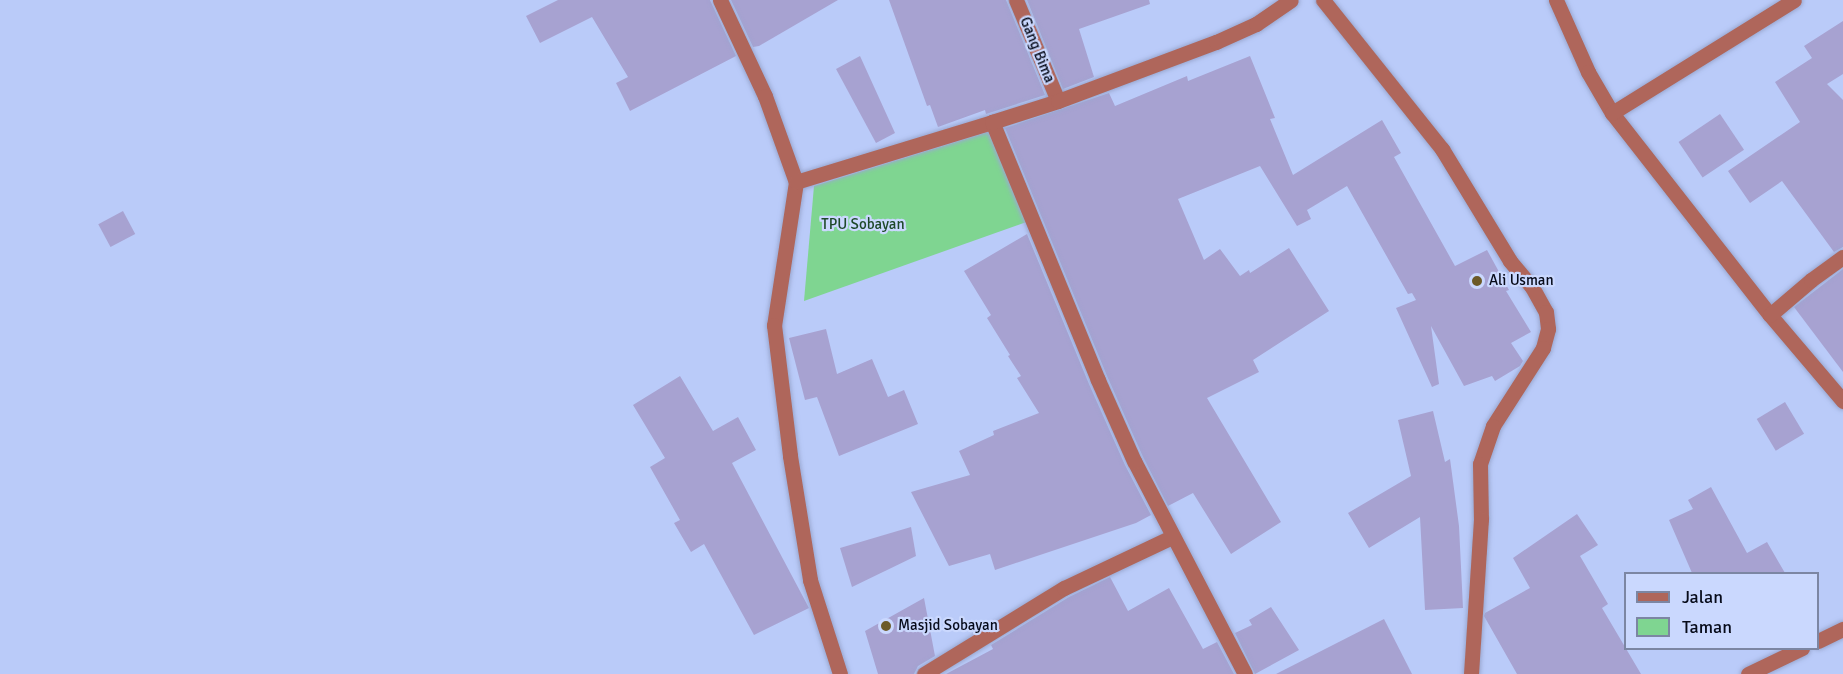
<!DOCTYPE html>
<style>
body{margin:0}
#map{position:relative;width:1843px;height:674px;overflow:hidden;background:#bacbf9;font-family:Signika,sans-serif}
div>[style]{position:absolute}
.green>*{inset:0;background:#7fd591}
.building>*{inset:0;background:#a7a2d1;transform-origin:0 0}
.roads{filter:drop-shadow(0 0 2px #9aa8d1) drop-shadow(0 0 2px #9aa8d1)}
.minor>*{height:15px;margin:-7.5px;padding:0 7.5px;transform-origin:7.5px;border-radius:7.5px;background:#af665b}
.dots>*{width:16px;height:16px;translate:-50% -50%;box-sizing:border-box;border:3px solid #cad8fe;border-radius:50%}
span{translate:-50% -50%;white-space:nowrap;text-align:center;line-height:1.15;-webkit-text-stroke:4.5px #cad8fe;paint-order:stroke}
.street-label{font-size:15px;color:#070b1a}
.park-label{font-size:15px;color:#1e4929}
.poi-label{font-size:15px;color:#070b1a}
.left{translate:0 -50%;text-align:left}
.legend{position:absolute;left:1624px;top:572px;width:195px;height:78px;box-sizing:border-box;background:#cad8fe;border:2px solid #7c86a3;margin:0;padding:8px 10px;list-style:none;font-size:18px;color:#070b1a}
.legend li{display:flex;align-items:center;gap:12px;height:30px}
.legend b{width:30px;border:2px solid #7c86a3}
</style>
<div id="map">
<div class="green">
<i style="clip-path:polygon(988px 132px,1032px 220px,804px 301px,814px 186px)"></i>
</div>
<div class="building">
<i style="clip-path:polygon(558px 0,710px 0,736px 56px,630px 111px,616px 83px,628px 77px,592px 17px,540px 43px,526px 16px)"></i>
<i style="clip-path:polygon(731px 0,838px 0,759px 46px,753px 47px)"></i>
<i style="clip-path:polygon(889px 0,1006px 0,1045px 95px,986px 114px,985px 110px,938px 127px,930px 105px,927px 106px)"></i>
<i style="clip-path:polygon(1027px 0,1149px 0,1150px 4px,1079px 29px,1094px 77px,1063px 89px)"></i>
<i style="clip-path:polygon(1843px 21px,1843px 74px,1827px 84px,1843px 100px,1843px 247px,1834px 252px,1782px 181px,1750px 203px,1728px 171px,1800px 122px,1775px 82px,1812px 58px,1804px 46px)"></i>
<i style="clip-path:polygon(860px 56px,895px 133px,876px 143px,836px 69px)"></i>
<i style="clip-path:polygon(1250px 56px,1275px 118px,1270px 119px,1293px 175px,1382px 120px,1401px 153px,1394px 157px,1455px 266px,1487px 250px,1509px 290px,1506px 291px,1531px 332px,1511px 343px,1523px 361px,1520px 366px,1495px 381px,1492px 376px,1464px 386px,1431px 326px,1439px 384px,1432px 387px,1396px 308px,1416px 300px,1412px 293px,1408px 294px,1347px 186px,1307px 210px,1311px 219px,1297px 226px,1260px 166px,1178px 199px,1204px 260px,1220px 249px,1240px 276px,1249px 270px,1250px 273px,1289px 248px,1329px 311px,1253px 360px,1259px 372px,1207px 398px,1281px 522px,1231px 554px,1193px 493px,1168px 506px,1143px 457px,1107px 376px,1005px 128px,1109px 93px,1115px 106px,1187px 76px,1188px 81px)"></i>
<i style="left:1720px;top:114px;width:43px;height:50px;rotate:56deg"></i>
<i style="left:123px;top:211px;width:26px;height:28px;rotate:62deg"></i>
<i style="clip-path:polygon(1027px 234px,1089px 384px,1125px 465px,1151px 515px,1136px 523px,995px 570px,990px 554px,949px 566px,911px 492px,970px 475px,959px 451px,994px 435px,993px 431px,1039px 413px,1017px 378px,1021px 376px,1008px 356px,1010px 355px,987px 318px,991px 315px,964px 271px)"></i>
<i style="clip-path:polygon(1843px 269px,1843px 372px,1794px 307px)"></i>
<i style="clip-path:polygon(826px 329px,837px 374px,872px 359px,888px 397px,904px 390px,918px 424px,839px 456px,817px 397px,805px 400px,789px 338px)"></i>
<i style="clip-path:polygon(680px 376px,713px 431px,738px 417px,756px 450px,732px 463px,809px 608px,754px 635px,704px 544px,691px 552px,674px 523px,680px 520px,650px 467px,665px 458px,633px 405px)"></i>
<i style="left:1785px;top:402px;width:37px;height:33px;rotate:59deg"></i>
<i style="clip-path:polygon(1433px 411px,1445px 462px,1450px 459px,1459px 526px,1463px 608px,1425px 610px,1420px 517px,1369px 548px,1348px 513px,1411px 476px,1398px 420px)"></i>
<i style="clip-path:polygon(1711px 487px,1747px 553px,1767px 542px,1785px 573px,1692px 573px,1669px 520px,1693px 509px,1688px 500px)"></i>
<i style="clip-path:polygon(1577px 514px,1598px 545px,1580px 556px,1608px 604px,1602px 608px,1641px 674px,1517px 674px,1484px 616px,1485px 613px,1530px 588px,1513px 558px)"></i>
<i style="clip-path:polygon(911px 527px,916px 556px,852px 587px,840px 548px)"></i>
<i style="clip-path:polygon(1110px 577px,1128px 611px,1169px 588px,1203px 649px,1217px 642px,1234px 674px,946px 674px,993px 649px,991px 645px,1069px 597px)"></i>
<i style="clip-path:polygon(924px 598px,935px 656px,918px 666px,914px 674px,878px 674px,865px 631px)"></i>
<i style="clip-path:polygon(1271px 607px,1299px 650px,1255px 674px,1235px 633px,1252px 625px,1249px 620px)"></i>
<i style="clip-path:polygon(1384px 619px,1412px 674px,1276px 674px)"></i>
</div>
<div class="roads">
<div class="minor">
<i style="left:720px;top:0;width:106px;rotate:64.9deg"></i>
<i style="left:765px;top:96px;width:91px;rotate:70.2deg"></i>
<i style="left:796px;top:182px;width:145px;rotate:98.7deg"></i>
<i style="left:774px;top:325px;width:132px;rotate:83deg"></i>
<i style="left:790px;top:456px;width:126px;rotate:80.8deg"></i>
<i style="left:810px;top:580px;width:99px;rotate:72.3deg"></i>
<i style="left:1016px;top:0;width:109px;rotate:67.4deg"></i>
<i style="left:1323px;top:0;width:191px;rotate:51.4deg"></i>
<i style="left:1442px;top:149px;width:131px;rotate:58.7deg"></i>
<i style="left:1510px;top:261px;width:34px;rotate:50deg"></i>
<i style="left:1532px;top:287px;width:29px;rotate:61deg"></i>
<i style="left:1546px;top:312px;width:17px;rotate:83deg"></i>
<i style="left:1548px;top:329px;width:20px;rotate:105deg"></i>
<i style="left:1543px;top:348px;width:93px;rotate:122.7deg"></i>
<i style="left:1493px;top:426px;width:40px;rotate:108.9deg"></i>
<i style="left:1480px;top:464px;width:55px;rotate:89deg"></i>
<i style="left:1481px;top:519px;width:155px;rotate:93.7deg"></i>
<i style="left:1556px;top:0;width:79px;rotate:66deg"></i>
<i style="left:1588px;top:72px;width:48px;rotate:59.7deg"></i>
<i style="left:1612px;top:113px;width:256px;rotate:52deg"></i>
<i style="left:1770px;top:315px;width:113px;rotate:49.7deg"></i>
<i style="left:1612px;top:113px;width:214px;rotate:-31.8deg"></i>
<i style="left:796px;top:182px;width:205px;rotate:-17deg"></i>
<i style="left:1770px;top:315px;width:54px;rotate:-40.5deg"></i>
<i style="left:1811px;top:280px;width:39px;rotate:-36deg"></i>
<i style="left:1818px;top:641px;width:28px;rotate:-26deg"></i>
<i style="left:924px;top:674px;width:164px;rotate:-31.6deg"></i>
<i style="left:1064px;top:588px;width:119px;rotate:-25.3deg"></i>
<i style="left:1245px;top:674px;width:240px;rotate:-117.5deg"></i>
<i style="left:1134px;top:461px;width:89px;rotate:-114deg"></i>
<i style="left:1098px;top:380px;width:279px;rotate:-112.3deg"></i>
<i style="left:992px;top:122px;width:69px;rotate:-17.7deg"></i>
<i style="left:1058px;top:101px;width:169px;rotate:-20.5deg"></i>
<i style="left:1216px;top:42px;width:44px;rotate:-24.2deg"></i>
<i style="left:1256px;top:24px;width:42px;rotate:-34.4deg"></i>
<i style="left:1748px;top:674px;width:60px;rotate:-25.7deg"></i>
</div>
</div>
<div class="dots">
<i style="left:1477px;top:281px;background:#6c5a28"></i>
<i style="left:886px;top:626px;background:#6c5a28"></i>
</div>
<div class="street-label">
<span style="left:1037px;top:50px;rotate:68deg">Gang Bima</span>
</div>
<div class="park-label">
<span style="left:863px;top:225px">TPU Sobayan</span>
</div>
<div class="poi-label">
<span class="left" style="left:1489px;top:281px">Ali Usman</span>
<span class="left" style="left:898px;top:626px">Masjid Sobayan</span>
</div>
<ul class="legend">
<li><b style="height:8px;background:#af665b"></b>Jalan</li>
<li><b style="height:16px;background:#7fd591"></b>Taman</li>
</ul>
</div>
